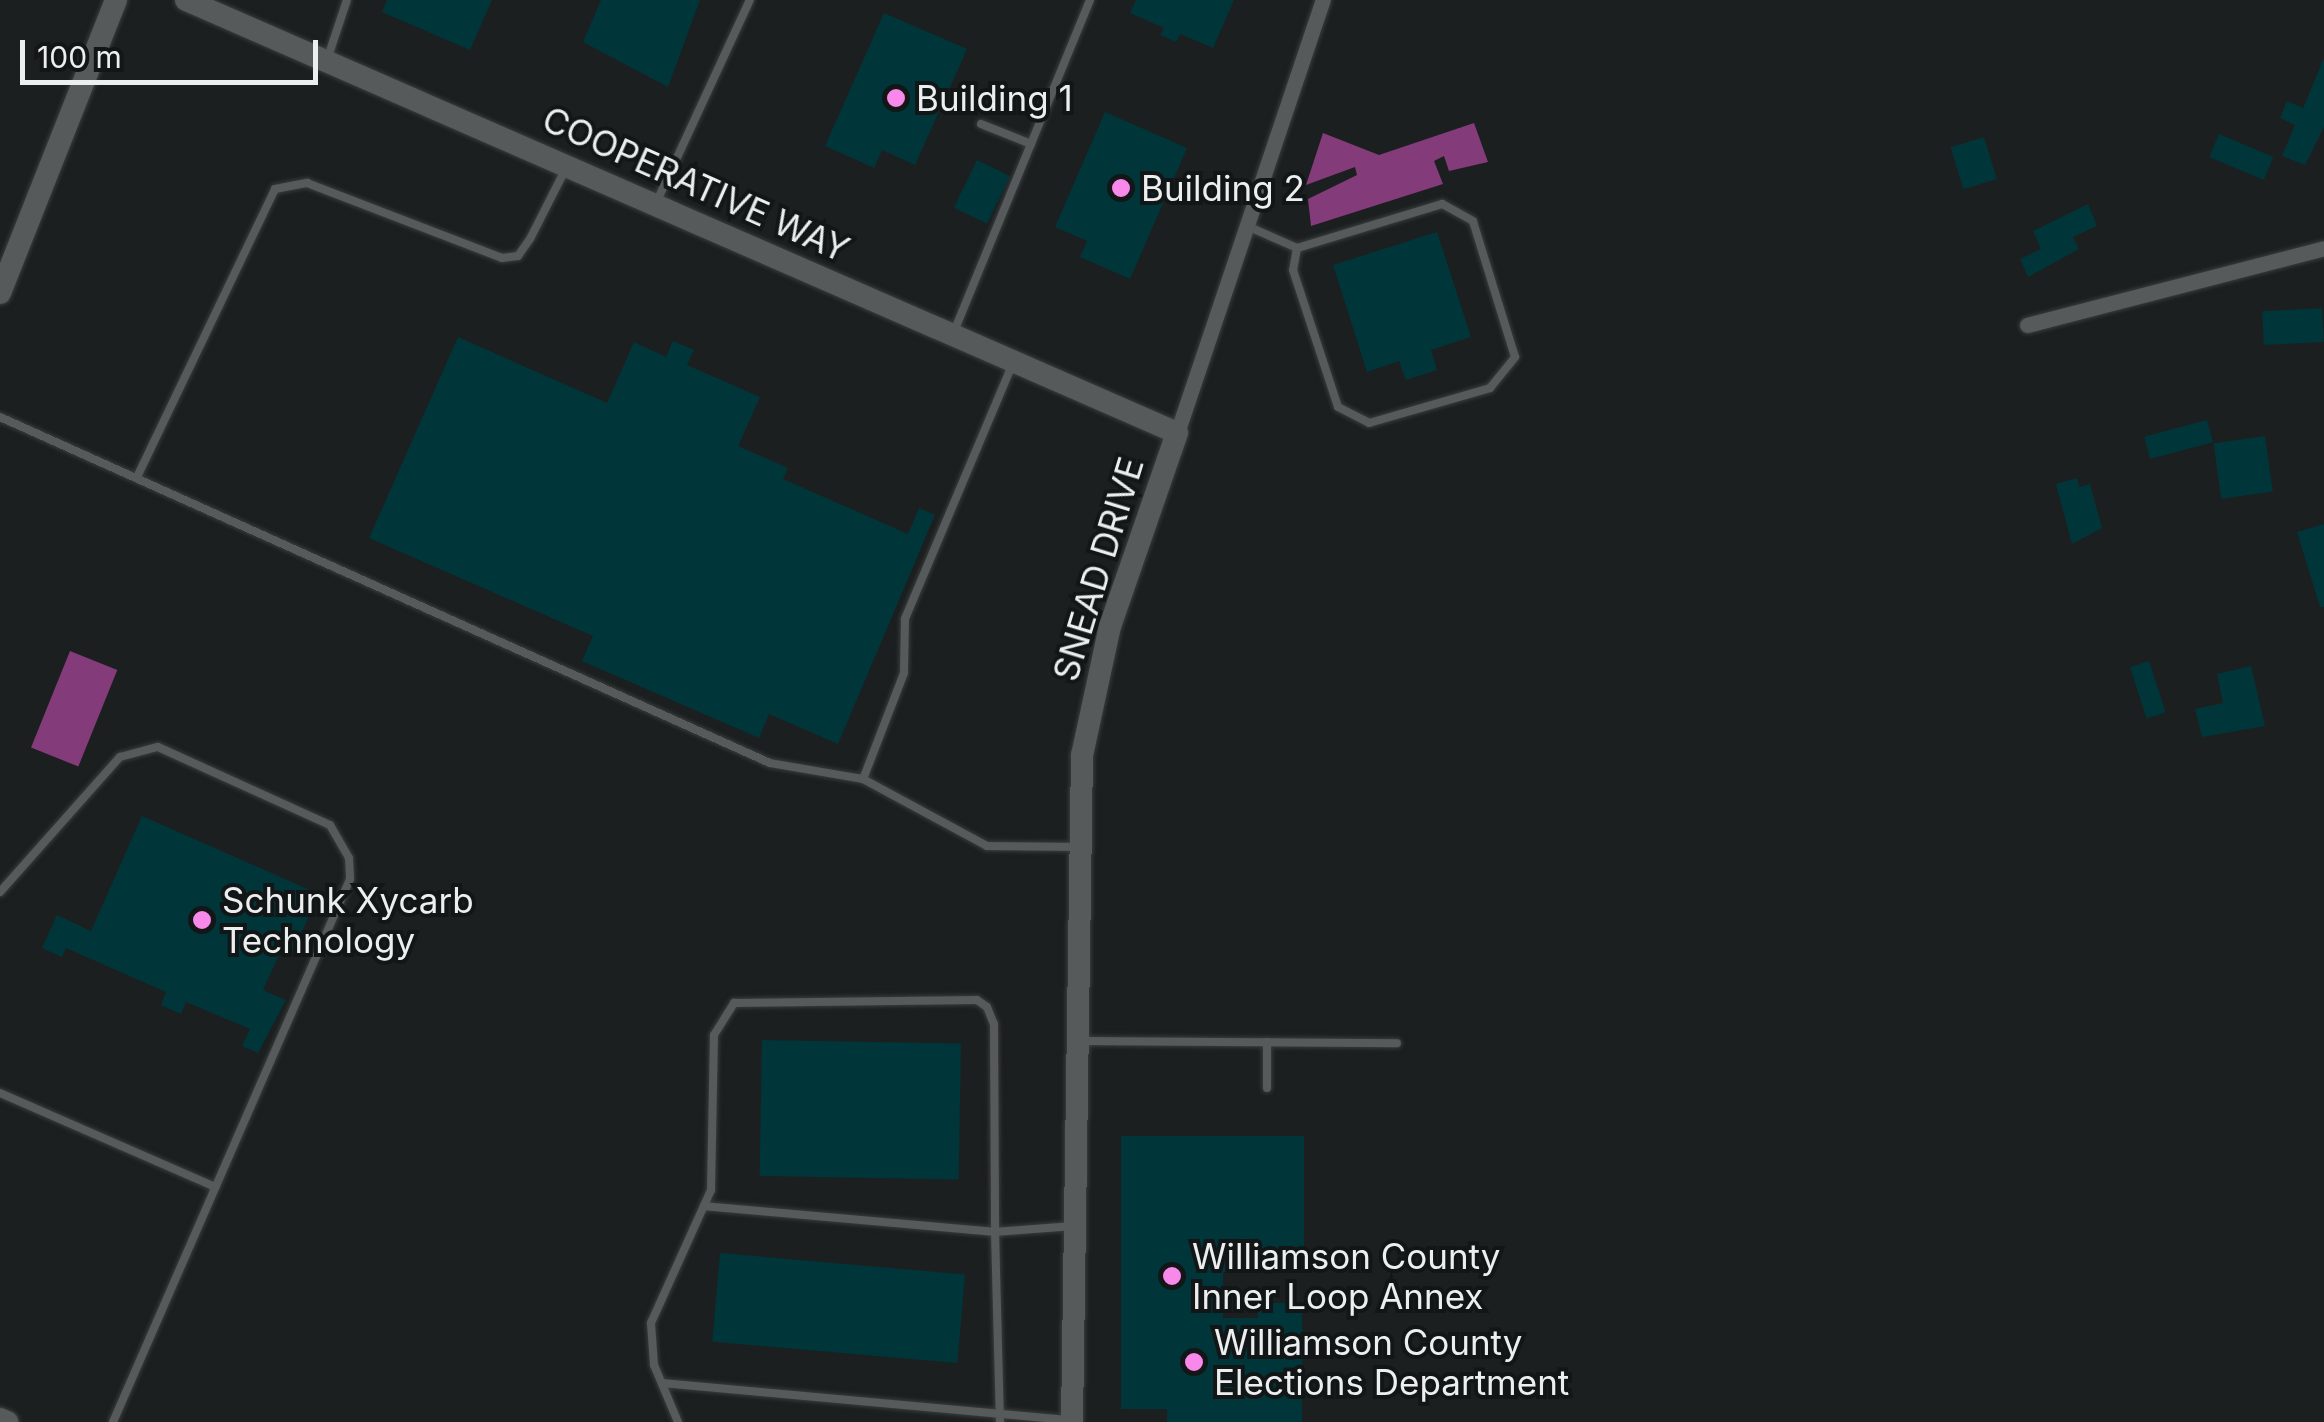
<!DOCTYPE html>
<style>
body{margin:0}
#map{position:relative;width:2324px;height:1422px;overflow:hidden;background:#1c1f1f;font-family:Inter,sans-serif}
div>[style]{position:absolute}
.water>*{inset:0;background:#833b7a;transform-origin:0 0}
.building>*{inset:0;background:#003539;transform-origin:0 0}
.roads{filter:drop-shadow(0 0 2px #393c3c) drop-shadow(0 0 2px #393c3c)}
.lane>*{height:8px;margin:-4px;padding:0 4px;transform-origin:4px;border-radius:4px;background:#565a5a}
.street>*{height:15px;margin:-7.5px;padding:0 7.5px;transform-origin:7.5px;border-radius:7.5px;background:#565a5a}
.secondary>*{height:22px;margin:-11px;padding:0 11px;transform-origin:11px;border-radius:11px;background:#565a5a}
.dots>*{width:28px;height:28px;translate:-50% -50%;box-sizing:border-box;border:5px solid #131616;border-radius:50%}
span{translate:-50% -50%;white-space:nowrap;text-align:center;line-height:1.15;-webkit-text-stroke:8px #131616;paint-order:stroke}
.poi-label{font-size:35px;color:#ecefef}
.left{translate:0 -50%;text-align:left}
.street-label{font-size:35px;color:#ecefef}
.scale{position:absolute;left:20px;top:40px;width:298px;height:45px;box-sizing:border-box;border:5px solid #ecefef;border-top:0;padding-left:12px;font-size:30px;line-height:35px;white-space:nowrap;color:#ecefef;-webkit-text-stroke:8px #131616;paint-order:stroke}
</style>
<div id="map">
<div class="water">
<i style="clip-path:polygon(1474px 123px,1488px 162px,1449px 171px,1444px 156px,1434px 161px,1443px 184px,1311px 226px,1308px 199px,1357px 175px,1355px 167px,1306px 185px,1323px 133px,1379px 155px)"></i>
<i style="left:70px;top:651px;width:51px;height:104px;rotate:22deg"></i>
</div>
<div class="building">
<i style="clip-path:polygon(387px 0,492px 0,470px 50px,382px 12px)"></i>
<i style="clip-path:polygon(601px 0,700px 0,668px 87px,583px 42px)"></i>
<i style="clip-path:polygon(1136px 0,1234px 0,1213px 48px,1180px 34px,1176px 42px,1160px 35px,1164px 28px,1130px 13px)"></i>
<i style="clip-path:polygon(884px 13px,967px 49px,915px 165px,882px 150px,874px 168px,825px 146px)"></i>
<i style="clip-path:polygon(2324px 58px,2324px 127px,2305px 165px,2282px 156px,2295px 125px,2280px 118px,2287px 101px,2303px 108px)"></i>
<i style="clip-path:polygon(1105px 112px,1187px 148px,1130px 279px,1080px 257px,1087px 241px,1055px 227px)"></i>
<i style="left:2219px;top:134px;width:59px;height:25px;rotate:23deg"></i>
<i style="left:1984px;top:137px;width:44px;height:35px;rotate:73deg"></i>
<i style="left:977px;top:160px;width:37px;height:53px;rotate:26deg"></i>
<i style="clip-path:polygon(2088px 204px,2097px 226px,2073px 237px,2079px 249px,2028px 277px,2020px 259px,2041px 249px,2033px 231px)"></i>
<i style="clip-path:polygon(1437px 232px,1471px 337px,1431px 350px,1437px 370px,1406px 380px,1399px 361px,1367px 372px,1333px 265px)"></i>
<i style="left:2322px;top:308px;width:34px;height:60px;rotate:87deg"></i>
<i style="clip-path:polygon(458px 337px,607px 403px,634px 342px,666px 357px,673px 341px,694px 350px,687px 365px,760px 397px,738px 446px,788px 468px,783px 479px,908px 534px,919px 508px,935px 515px,838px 744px,769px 714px,759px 738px,582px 661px,593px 636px,369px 538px)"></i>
<i style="left:2207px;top:420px;width:23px;height:65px;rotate:75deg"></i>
<i style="left:2265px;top:436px;width:56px;height:52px;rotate:82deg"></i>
<i style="clip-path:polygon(2077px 478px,2079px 487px,2090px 484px,2102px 528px,2072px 544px,2056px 484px)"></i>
<i style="clip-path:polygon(2324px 524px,2324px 607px,2320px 607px,2297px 532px)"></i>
<i style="left:2149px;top:661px;width:54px;height:20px;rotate:72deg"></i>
<i style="clip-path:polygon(2251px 666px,2265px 726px,2202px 737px,2195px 709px,2223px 703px,2217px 674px)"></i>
<i style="clip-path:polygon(142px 816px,319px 894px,294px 950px,283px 946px,263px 990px,286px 1000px,258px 1053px,242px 1046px,250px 1029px,186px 1002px,181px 1014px,161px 1005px,166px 992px,66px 948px,62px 957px,42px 948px,57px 915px,91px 931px)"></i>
<i style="left:762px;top:1040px;width:199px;height:136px;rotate:1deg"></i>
<i style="clip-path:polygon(1121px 1136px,1304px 1136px,1304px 1272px,1223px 1272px,1223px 1318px,1258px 1318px,1258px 1303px,1302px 1303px,1302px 1422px,1167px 1422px,1167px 1409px,1121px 1409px)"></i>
<i style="left:720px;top:1253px;width:246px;height:89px;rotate:5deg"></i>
</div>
<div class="roads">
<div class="lane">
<i style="left:328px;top:57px;width:60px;rotate:-71.6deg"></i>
<i style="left:981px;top:124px;width:54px;rotate:21.8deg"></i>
<i style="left:657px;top:201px;width:221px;rotate:-65.2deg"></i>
<i style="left:1247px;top:226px;width:55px;rotate:23.7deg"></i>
<i style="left:1297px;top:248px;width:22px;rotate:100deg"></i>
<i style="left:1293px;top:270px;width:144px;rotate:71.8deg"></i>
<i style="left:1338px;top:407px;width:35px;rotate:27deg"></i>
<i style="left:1369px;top:423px;width:126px;rotate:-16.1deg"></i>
<i style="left:1490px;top:388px;width:40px;rotate:-51deg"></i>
<i style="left:1515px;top:357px;width:142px;rotate:-107.2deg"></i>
<i style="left:1473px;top:221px;width:35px;rotate:-151deg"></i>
<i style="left:1442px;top:204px;width:152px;rotate:163.1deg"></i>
<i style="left:953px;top:334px;width:361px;rotate:-67.7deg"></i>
<i style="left:1013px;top:363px;width:278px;rotate:112.9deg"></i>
<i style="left:905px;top:619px;width:54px;rotate:91.1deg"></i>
<i style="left:904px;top:673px;width:114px;rotate:111.1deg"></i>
<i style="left:863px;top:779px;width:141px;rotate:28.4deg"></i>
<i style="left:987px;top:846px;width:92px;rotate:0.6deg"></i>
<i style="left:0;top:417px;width:844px;rotate:24.2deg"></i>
<i style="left:770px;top:763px;width:94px;rotate:9.8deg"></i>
<i style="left:138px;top:475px;width:317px;rotate:-64.4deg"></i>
<i style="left:275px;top:189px;width:33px;rotate:-11deg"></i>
<i style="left:307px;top:183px;width:209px;rotate:21deg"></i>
<i style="left:502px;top:258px;width:16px;rotate:-7deg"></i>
<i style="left:518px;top:256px;width:21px;rotate:-55deg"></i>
<i style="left:530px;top:239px;width:77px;rotate:-63.1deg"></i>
<i style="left:0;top:892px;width:181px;rotate:-48.4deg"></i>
<i style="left:120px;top:757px;width:39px;rotate:-15deg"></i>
<i style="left:158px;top:747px;width:189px;rotate:24.4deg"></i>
<i style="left:330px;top:825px;width:38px;rotate:60deg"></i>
<i style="left:349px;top:858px;width:21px;rotate:87deg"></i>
<i style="left:350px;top:879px;width:592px;rotate:113.58deg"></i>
<i style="left:1083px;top:1041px;width:314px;rotate:0.4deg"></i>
<i style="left:1267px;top:1088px;width:46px;rotate:-90deg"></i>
<i style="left:0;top:1093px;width:235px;rotate:23.6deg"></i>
<i style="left:704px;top:1206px;width:292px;rotate:5.1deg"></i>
<i style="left:995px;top:1232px;width:190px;rotate:88.5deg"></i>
<i style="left:662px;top:1383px;width:410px;rotate:5.2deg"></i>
<i style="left:678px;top:1422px;width:62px;rotate:-112.8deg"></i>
<i style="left:654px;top:1365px;width:42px;rotate:-94.1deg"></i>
<i style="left:651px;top:1323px;width:146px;rotate:-65.7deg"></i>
<i style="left:711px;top:1190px;width:155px;rotate:-88.9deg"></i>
<i style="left:714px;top:1035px;width:38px;rotate:-58deg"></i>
<i style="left:734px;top:1003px;width:243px;rotate:-0.7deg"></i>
<i style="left:977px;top:1000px;width:12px;rotate:35deg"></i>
<i style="left:987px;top:1007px;width:18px;rotate:68deg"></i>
<i style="left:994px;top:1024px;width:208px;rotate:89.7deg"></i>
<i style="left:995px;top:1232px;width:78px;rotate:-4.4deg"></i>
</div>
<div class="street">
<i style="left:2027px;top:325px;width:307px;rotate:-14.5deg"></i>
<i style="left:1177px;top:433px;width:457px;rotate:-71.4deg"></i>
</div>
<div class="secondary">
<i style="left:186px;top:0;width:1081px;rotate:23.6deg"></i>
<i style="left:1177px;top:433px;width:204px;rotate:109.1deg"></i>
<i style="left:1110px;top:626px;width:132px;rotate:102.2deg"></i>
<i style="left:1082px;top:755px;width:667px;rotate:90.86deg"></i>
<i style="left:0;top:293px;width:315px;rotate:-68.4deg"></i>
<i style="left:0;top:1419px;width:8px;rotate:23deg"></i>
</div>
</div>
<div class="dots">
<i style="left:896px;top:98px;background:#f888ea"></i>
<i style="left:1121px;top:188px;background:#f888ea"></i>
<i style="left:202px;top:920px;background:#f888ea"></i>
<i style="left:1172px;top:1276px;background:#f888ea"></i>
<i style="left:1194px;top:1362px;background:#f888ea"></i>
</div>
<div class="poi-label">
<span class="left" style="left:916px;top:98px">Building 1</span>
<span class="left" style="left:1141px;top:188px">Building 2</span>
<span class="left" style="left:222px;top:920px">Schunk Xycarb<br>Technology</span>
<span class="left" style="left:1192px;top:1276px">Williamson County<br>Inner Loop Annex</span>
<span class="left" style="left:1214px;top:1362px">Williamson County<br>Elections Department</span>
</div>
<div class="street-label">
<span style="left:696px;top:184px;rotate:24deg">COOPERATIVE WAY</span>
<span style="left:1098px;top:569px;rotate:-73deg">SNEAD DRIVE</span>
</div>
<div class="scale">100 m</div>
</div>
